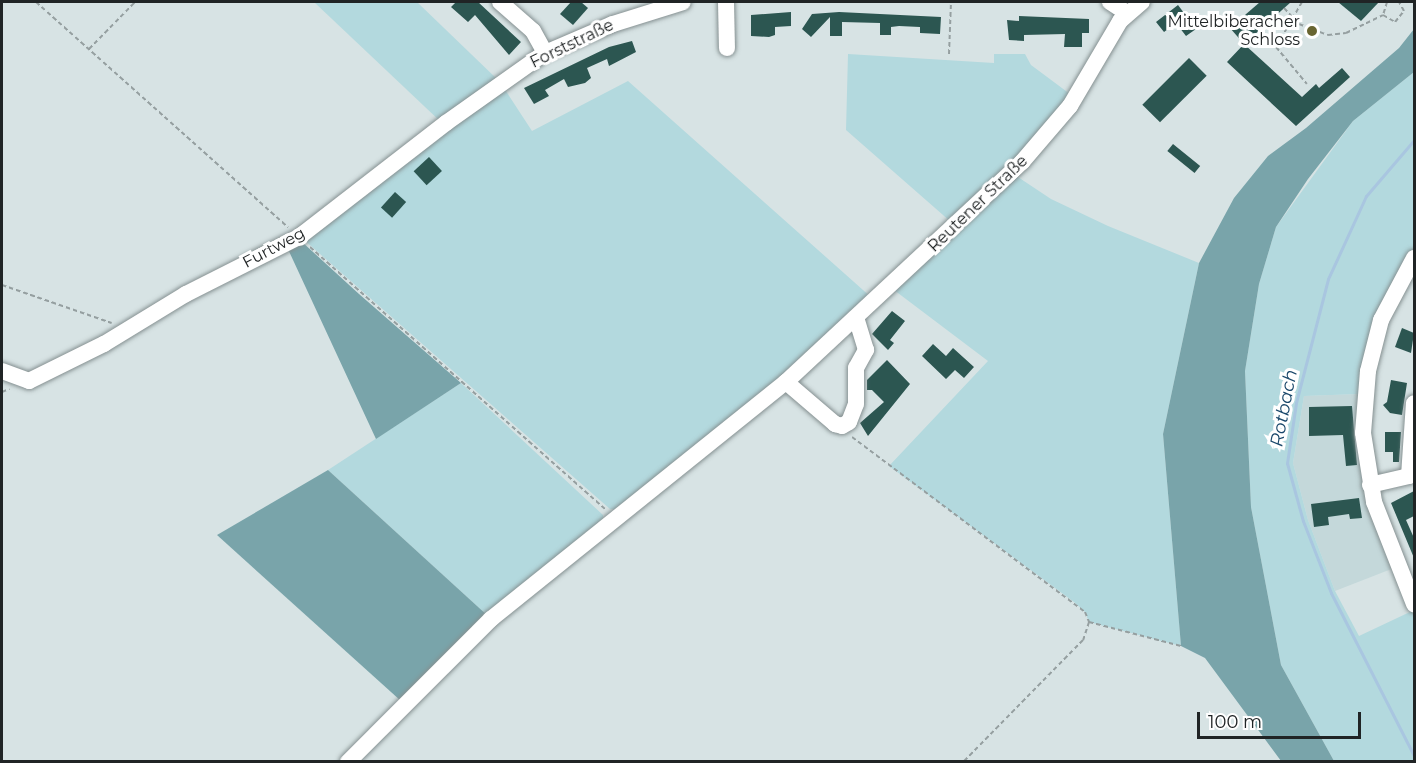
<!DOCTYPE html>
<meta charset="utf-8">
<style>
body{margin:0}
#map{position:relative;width:1416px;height:763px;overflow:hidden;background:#d7e3e4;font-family:Montserrat,sans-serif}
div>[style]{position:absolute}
.built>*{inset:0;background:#c4d8da}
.green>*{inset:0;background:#b3d9de}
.forest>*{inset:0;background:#79a4aa}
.stream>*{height:3px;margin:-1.5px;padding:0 1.5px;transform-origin:1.5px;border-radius:1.5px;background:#a9c6e0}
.building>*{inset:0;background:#2c5651;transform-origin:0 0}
.path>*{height:2px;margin-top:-1px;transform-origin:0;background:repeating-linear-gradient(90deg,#959fa0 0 4.5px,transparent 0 7.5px)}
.roads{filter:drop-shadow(0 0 2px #859091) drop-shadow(0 0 2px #859091)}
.minor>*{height:16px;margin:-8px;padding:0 8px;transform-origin:8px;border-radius:8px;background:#fff}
.dots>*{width:16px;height:16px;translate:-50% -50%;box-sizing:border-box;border:3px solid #fff;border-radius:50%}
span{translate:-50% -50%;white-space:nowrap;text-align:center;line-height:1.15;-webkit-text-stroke:6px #fff;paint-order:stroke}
.poi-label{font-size:16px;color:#202425}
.right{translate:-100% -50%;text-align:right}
.street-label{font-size:16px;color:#202425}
.water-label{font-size:18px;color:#19476a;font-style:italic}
.frame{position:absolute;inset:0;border:3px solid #202425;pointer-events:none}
.scale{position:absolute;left:1197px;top:712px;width:164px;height:27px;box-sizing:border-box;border:3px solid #202425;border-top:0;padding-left:8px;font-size:18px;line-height:21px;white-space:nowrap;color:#202425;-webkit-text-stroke:4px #fff;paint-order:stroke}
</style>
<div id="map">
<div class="built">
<i style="clip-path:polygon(1359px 394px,1394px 568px,1335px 591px,1308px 520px,1293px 463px,1304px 396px)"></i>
</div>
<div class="green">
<i style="clip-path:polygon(314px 2px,417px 2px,498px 80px,442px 123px)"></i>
<i style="clip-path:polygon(848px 54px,994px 63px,994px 54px,1025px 54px,1031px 65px,1070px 94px,1048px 127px,951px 222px,846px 130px)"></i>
<i style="clip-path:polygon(1414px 72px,1414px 249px,1406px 261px,1359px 394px,1304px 396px,1293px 463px,1308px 520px,1335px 591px,1359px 636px,1412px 611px,1414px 616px,1414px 761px,1334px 761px,1281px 665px,1251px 507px,1245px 371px,1259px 284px,1276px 227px,1353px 121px)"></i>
<i style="clip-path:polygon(628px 81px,872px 298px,782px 379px,617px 510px,610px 509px,303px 239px,502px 85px,532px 131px)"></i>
<i style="clip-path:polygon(1015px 175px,1051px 199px,1108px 226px,1199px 263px,1163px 434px,1181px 646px,1089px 622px,1085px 612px,1074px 602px,889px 466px,988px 361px,894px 290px)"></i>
<i style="clip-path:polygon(461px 383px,603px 515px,603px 521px,488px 616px,328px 470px)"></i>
</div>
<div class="forest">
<i style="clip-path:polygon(1414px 29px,1414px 72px,1353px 121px,1308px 179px,1276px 227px,1259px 284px,1245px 371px,1251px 507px,1281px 665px,1334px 761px,1281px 761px,1205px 658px,1181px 646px,1163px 434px,1199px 263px,1234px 198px,1268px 156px,1306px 128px,1399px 48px)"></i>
<i style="clip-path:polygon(301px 241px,359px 294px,461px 383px,376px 439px,287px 247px)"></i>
<i style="clip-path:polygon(328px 470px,488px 616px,401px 701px,217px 535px)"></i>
</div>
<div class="stream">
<i style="left:1414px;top:140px;width:74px;rotate:130.6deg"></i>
<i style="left:1366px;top:196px;width:91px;rotate:114.6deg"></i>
<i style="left:1328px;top:279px;width:128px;rotate:104.5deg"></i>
<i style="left:1296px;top:403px;width:61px;rotate:98.5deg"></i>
<i style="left:1287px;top:463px;width:60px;rotate:74.6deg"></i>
<i style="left:1303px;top:521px;width:77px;rotate:68.7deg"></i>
<i style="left:1331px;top:593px;width:183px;rotate:63deg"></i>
</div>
<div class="building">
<i style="clip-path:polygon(456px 2px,478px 2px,521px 42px,509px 55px,475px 15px,468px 22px,451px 7px)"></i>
<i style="clip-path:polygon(571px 2px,581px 2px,588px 8px,573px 25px,560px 14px)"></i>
<i style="clip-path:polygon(1260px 2px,1291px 2px,1244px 44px,1230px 28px)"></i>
<i style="clip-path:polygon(1338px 2px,1379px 2px,1361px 21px)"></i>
<i style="clip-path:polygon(1178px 5px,1196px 29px,1186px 36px,1176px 23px,1164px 32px,1156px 22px)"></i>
<i style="clip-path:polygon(791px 12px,791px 26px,775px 27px,775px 35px,769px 37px,751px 36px,751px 15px)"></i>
<i style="clip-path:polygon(839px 12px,941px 17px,940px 34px,920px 33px,920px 27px,899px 26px,891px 27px,891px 35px,880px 35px,880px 23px,842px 22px,842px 36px,830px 36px,830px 17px,811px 37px,802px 29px,812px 14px)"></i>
<i style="clip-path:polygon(1019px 16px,1089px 19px,1089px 33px,1082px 33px,1082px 47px,1064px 47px,1065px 34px,1024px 35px,1024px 41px,1009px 40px,1007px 20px,1019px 21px)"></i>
<i style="clip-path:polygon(632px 41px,636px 52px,609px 66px,607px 59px,587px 68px,591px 78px,585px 83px,568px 87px,564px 79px,545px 90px,549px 96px,534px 104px,524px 88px,609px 47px)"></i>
<i style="clip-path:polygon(1244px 44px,1302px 97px,1316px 84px,1319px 88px,1342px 68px,1350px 77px,1296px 126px,1227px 62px)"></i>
<i style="left:1189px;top:58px;width:25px;height:66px;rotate:45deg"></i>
<i style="left:1173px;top:144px;width:35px;height:9px;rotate:39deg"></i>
<i style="left:429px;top:157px;width:19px;height:21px;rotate:47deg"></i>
<i style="left:395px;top:192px;width:15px;height:21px;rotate:42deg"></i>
<i style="clip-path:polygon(892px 311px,905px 321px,890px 340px,894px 343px,888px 350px,872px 334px)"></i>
<i style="clip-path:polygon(1402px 328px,1414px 333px,1411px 353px,1395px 347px)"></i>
<i style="clip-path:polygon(933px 344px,946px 356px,953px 348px,974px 367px,964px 378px,955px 370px,946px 379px,922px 356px)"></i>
<i style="clip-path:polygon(887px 360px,910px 384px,868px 436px,860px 423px,884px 402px,872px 390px,867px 390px,867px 380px)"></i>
<i style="clip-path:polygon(1391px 380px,1407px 383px,1402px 415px,1390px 413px,1383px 405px,1387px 402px)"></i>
<i style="clip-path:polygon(1352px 406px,1357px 465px,1346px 466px,1343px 435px,1309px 436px,1309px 407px)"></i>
<i style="clip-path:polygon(1385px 432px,1401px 432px,1399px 462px,1393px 462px,1393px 452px,1385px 452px)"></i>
<i style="clip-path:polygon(1414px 491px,1414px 516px,1406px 520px,1414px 538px,1414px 558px,1391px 503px)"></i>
<i style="clip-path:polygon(1359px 498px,1362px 518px,1350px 519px,1349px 514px,1328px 517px,1329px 525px,1314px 527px,1311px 504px)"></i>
</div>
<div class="path">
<i style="left:36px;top:2px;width:338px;rotate:41.8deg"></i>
<i style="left:1302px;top:2px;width:52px;rotate:120deg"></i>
<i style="left:1276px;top:47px;width:48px;rotate:50deg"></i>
<i style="left:1387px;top:2px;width:14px;rotate:107deg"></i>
<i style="left:1383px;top:15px;width:14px;rotate:30deg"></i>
<i style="left:1395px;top:22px;width:14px;rotate:-51deg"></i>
<i style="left:1404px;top:11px;width:10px;rotate:-119deg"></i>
<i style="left:1284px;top:8px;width:22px;rotate:47deg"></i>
<i style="left:1299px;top:24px;width:31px;rotate:21deg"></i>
<i style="left:1328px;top:35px;width:18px;rotate:-6deg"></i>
<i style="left:1346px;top:33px;width:41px;rotate:-25.9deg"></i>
<i style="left:89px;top:49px;width:66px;rotate:-45.6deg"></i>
<i style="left:949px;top:54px;width:52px;rotate:-87.8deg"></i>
<i style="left:310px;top:247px;width:396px;rotate:41.6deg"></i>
<i style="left:2px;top:285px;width:116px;rotate:19.1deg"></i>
<i style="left:2px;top:392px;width:8px;rotate:-23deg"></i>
<i style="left:852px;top:437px;width:291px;rotate:36.9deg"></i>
<i style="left:1085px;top:612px;width:11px;rotate:68deg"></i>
<i style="left:1089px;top:622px;width:19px;rotate:108deg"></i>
<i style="left:1083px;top:640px;width:171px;rotate:134.5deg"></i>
<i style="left:1089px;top:622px;width:95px;rotate:14.6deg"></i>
</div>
<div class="roads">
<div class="minor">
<i style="left:500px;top:2px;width:44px;rotate:41.3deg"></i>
<i style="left:533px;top:31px;width:25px;rotate:61deg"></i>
<i style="left:726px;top:2px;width:46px;rotate:88.8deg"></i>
<i style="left:1110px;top:2px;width:20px;rotate:33deg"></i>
<i style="left:1414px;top:258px;width:70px;rotate:118deg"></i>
<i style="left:1381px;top:320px;width:53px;rotate:104.3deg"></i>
<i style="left:1368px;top:371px;width:62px;rotate:94.6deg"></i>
<i style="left:1363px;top:433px;width:70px;rotate:80.9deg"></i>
<i style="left:1374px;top:502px;width:110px;rotate:68.6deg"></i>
<i style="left:2px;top:371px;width:29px;rotate:20deg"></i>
<i style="left:29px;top:381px;width:84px;rotate:-26.3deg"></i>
<i style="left:104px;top:344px;width:96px;rotate:-31.4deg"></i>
<i style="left:186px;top:294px;width:127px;rotate:-26.8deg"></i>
<i style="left:299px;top:237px;width:186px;rotate:-37.8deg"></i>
<i style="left:446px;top:123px;width:121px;rotate:-35.3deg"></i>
<i style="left:545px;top:53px;width:74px;rotate:-23.1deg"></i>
<i style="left:613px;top:24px;width:73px;rotate:-17.4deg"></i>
<i style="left:786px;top:382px;width:65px;rotate:40.6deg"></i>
<i style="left:835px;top:424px;width:7px;rotate:16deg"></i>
<i style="left:842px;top:426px;width:8px;rotate:-30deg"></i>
<i style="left:849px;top:422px;width:19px;rotate:-69deg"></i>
<i style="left:856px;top:404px;width:36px;rotate:-90deg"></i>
<i style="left:856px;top:368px;width:21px;rotate:-61deg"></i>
<i style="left:866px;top:350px;width:34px;rotate:-107deg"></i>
<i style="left:1370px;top:485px;width:40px;rotate:-13deg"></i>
<i style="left:1409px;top:476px;width:73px;rotate:-86.1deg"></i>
<i style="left:348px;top:762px;width:202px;rotate:-45deg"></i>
<i style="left:491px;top:619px;width:378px;rotate:-38.8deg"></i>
<i style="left:786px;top:382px;width:323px;rotate:-43deg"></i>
<i style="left:1022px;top:162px;width:74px;rotate:-49.4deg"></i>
<i style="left:1070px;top:106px;width:99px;rotate:-59.5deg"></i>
<i style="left:1120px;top:21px;width:29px;rotate:-41deg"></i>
</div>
</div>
<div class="dots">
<i style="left:1312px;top:31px;background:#686531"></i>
</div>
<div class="poi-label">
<span class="right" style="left:1300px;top:31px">Mittelbiberacher<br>Schloss</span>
</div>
<div class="street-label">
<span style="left:572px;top:44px;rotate:-26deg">Forststraße</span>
<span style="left:978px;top:204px;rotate:-44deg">Reutener Straße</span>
<span style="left:274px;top:248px;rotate:-28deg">Furtweg</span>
</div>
<div class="water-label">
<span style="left:1284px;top:408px;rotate:-79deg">Rotbach</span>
</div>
<div class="frame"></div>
<div class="scale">100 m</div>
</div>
